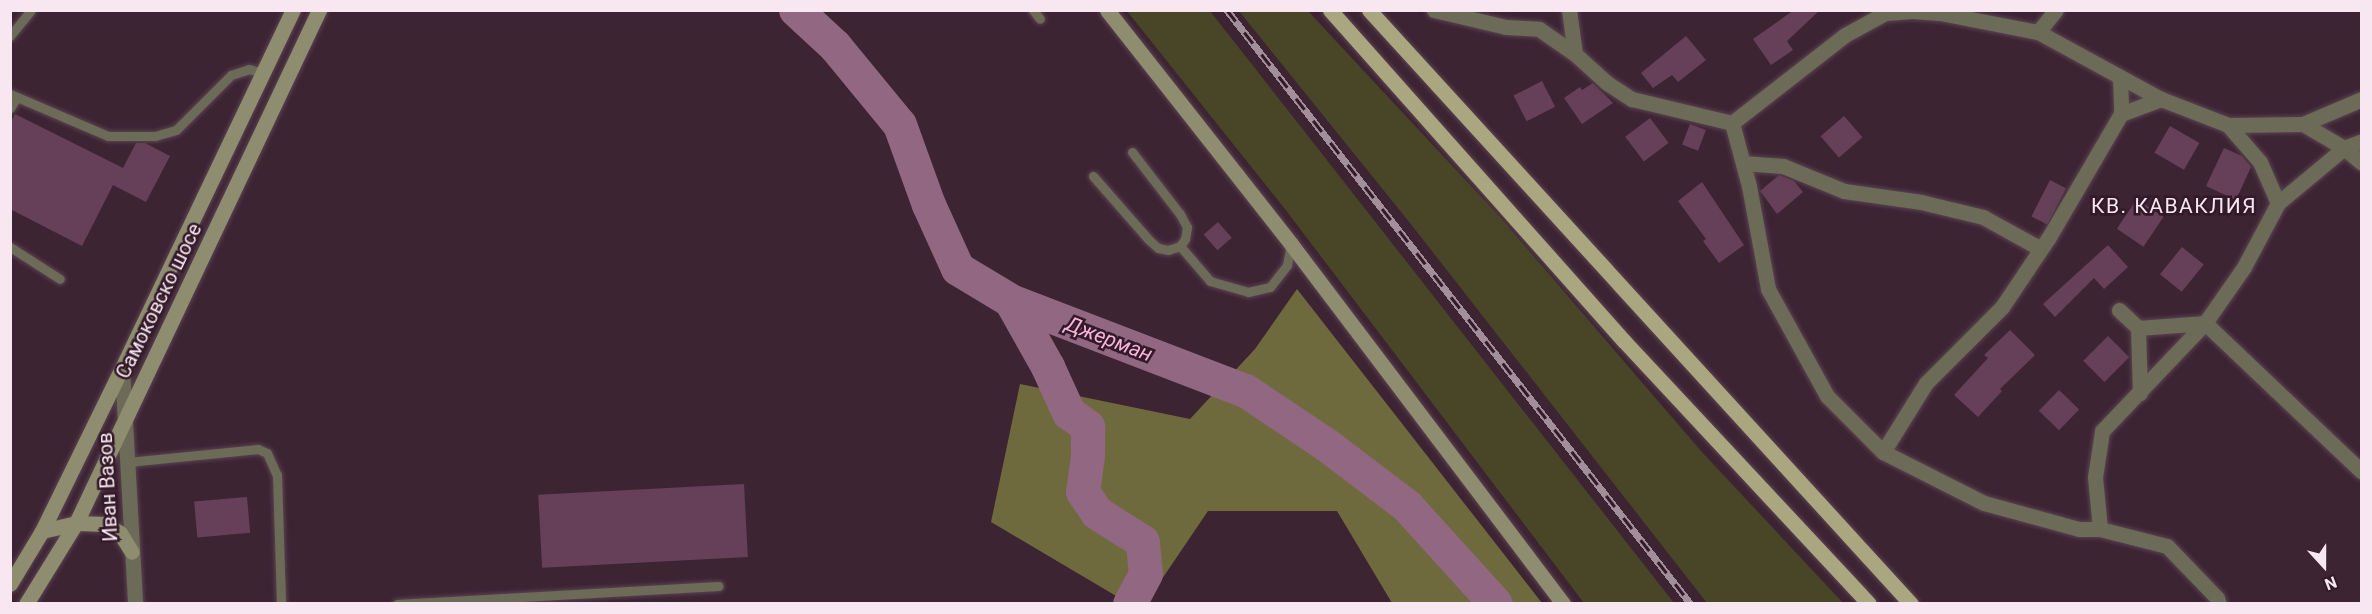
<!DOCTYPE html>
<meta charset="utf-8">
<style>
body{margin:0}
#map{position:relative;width:2372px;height:614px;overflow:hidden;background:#3d2433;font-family:Roboto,sans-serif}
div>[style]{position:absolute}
.green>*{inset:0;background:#484627}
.forest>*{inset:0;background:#6e6a3e}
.river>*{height:34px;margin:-17px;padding:0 17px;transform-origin:17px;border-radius:17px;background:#916781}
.building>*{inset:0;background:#664058;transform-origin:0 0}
.roads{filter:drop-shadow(0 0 2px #5b4351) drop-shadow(0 0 2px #5b4351)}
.service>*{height:9px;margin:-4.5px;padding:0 4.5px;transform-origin:4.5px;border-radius:4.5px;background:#6c6b58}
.minor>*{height:15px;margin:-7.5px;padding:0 7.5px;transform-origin:7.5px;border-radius:7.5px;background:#6c6b58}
.secondary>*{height:15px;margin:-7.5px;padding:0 7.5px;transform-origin:7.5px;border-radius:7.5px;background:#8f8d6f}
.primary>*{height:15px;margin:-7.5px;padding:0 7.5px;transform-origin:7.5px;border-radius:7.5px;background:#aaa780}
.rail>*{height:7px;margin-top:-3.5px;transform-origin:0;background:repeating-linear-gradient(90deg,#321a29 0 14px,#a38f9a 0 28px);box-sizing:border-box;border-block:2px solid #a38f9a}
span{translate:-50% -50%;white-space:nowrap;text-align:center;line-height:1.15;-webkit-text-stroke:5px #321a29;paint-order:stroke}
.street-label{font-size:20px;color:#f8e7f0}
.neighbourhood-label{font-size:21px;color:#f8e7f0;letter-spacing:1.5px}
.water-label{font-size:21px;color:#f7b3dc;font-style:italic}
.frame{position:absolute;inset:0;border:12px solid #f8e7f0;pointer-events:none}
.north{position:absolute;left:2294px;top:536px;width:60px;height:60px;-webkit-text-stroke:4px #321a29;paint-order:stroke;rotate:159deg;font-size:16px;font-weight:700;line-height:24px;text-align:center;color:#f8e7f0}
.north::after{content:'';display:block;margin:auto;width:21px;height:27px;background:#f8e7f0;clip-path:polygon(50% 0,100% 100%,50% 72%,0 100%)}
</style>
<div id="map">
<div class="green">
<i style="clip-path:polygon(1127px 11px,1210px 11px,1674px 603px,1584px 603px,1285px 209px)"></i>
<i style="clip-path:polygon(1239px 11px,1308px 11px,1500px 217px,1701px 451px,1843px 603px,1707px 603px,1410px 223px)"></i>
</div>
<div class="forest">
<i style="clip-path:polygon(1297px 289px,1542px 603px,1392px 603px,1337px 511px,1208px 511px,1145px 604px,1128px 603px,991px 522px,1020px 384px,1190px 419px,1255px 349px)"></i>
</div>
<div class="river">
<i style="left:796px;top:10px;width:53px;rotate:42.7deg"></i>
<i style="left:835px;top:46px;width:102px;rotate:50.6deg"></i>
<i style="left:900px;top:125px;width:85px;rotate:70.1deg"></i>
<i style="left:929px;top:205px;width:70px;rotate:65.6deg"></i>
<i style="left:958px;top:269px;width:62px;rotate:31.1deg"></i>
<i style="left:1011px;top:301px;width:252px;rotate:21deg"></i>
<i style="left:1246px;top:391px;width:99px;rotate:33.9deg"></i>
<i style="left:1328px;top:446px;width:99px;rotate:37.2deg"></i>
<i style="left:1407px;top:506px;width:132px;rotate:47.8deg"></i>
<i style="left:1011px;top:301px;width:76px;rotate:60.7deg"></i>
<i style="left:1048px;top:367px;width:51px;rotate:65.5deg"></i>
<i style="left:1069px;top:413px;width:24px;rotate:36deg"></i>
<i style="left:1088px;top:427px;width:30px;rotate:90deg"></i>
<i style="left:1088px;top:457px;width:35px;rotate:98deg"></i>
<i style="left:1083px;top:492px;width:25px;rotate:56deg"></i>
<i style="left:1097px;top:513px;width:54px;rotate:32.2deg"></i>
<i style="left:1143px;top:542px;width:32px;rotate:85deg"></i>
<i style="left:1146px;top:574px;width:34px;rotate:118deg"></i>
</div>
<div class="building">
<i style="clip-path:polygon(1794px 10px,1820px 10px,1787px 41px,1793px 50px,1771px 65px,1753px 39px)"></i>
<i style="clip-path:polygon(1686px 36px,1706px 60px,1678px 82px,1672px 75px,1653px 88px,1641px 73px)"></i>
<i style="left:1542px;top:81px;width:29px;height:32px;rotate:63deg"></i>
<i style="clip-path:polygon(1593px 83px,1613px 103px,1582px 124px,1564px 98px,1580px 87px,1582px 90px)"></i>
<i style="clip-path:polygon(15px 114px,123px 168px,136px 143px,145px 143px,170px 156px,146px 202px,113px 185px,82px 246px,10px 209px,10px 123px)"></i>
<i style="left:1844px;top:116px;width:28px;height:31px;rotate:49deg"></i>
<i style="left:1650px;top:118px;width:31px;height:31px;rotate:53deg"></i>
<i style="left:1690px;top:124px;width:17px;height:22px;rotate:21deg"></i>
<i style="left:2170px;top:126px;width:34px;height:31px;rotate:30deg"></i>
<i style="clip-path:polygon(2224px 148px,2242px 156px,2251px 167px,2236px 200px,2206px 186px)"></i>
<i style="clip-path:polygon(1779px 175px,1794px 181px,1803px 192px,1777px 214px,1760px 191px)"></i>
<i style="left:2050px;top:180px;width:18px;height:41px;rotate:27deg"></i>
<i style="clip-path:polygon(1702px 182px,1744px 245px,1719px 263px,1703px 241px,1706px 239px,1678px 201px)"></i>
<i style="left:2137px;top:199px;width:32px;height:36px;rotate:34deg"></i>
<i style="left:1218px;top:222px;width:21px;height:19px;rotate:49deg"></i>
<i style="clip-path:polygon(2108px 245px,2128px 267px,2104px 289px,2094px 278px,2055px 317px,2043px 304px)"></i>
<i style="left:2182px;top:247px;width:28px;height:35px;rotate:39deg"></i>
<i style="clip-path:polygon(2010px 330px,2035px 355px,2000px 389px,2002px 391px,1978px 417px,1954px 395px,1988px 358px,1984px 355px)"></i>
<i style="left:2108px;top:336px;width:30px;height:35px;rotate:45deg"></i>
<i style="left:2059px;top:390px;width:28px;height:29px;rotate:44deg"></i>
<i style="left:744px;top:484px;width:73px;height:206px;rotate:87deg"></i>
<i style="left:247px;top:497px;width:36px;height:53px;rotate:85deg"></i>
</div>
<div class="roads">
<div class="service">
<i style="left:1033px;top:10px;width:11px;rotate:52deg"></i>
<i style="left:10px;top:36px;width:33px;rotate:-51deg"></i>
<i style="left:10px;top:94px;width:107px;rotate:23.2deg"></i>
<i style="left:108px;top:136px;width:47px"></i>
<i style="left:155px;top:136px;width:22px;rotate:-16deg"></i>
<i style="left:176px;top:130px;width:78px;rotate:-45deg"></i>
<i style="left:231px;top:75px;width:19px;rotate:-18deg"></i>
<i style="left:249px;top:69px;width:15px;rotate:16deg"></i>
<i style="left:10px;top:108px;width:13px;rotate:-58deg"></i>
<i style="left:1132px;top:152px;width:78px;rotate:52.3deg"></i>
<i style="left:1180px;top:214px;width:15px;rotate:62deg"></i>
<i style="left:1187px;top:227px;width:12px;rotate:99deg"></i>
<i style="left:1185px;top:239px;width:9px;rotate:126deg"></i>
<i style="left:1093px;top:176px;width:85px;rotate:48.8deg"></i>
<i style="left:1149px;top:240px;width:12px;rotate:42deg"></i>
<i style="left:1158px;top:248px;width:10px;rotate:11deg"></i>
<i style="left:1168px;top:250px;width:13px;rotate:-18deg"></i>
<i style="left:1180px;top:246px;width:46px;rotate:49.4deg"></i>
<i style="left:1210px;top:281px;width:40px;rotate:16deg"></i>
<i style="left:1248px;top:292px;width:23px;rotate:-13deg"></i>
<i style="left:1270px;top:287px;width:28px;rotate:-52deg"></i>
<i style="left:1287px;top:265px;width:21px;rotate:-79deg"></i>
<i style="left:10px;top:247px;width:59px;rotate:32.6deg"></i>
<i style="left:128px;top:462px;width:131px;rotate:-5.7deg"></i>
<i style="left:258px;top:449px;width:10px;rotate:24deg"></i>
<i style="left:267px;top:453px;width:24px;rotate:66deg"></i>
<i style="left:277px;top:475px;width:129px;rotate:88.2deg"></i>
<i style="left:397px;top:604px;width:322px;rotate:-3.2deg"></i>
</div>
<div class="minor">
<i style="left:1434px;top:10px;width:74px;rotate:13.3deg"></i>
<i style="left:1506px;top:27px;width:33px;rotate:3deg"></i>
<i style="left:1539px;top:29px;width:44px;rotate:34.8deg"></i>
<i style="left:1575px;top:54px;width:43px;rotate:42.2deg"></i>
<i style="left:1607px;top:83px;width:30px;rotate:33deg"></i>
<i style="left:1632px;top:99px;width:103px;rotate:13.5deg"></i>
<i style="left:1732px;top:123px;width:65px;rotate:74.9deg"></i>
<i style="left:1749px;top:186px;width:105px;rotate:79.5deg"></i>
<i style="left:1768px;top:289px;width:122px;rotate:61.1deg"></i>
<i style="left:1827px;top:396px;width:79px;rotate:45deg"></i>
<i style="left:1883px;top:452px;width:113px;rotate:26.8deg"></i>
<i style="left:1984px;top:503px;width:98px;rotate:15.3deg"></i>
<i style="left:2079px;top:529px;width:21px"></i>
<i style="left:2100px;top:529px;width:69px;rotate:14.2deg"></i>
<i style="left:2167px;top:546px;width:72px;rotate:46.1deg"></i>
<i style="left:2217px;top:598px;width:6px;rotate:72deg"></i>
<i style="left:1569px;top:10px;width:44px;rotate:82.2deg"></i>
<i style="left:2038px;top:32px;width:28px;rotate:-51deg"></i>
<i style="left:2120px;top:77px;width:37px;rotate:88deg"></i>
<i style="left:2121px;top:114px;width:43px;rotate:-20.6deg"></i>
<i style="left:1732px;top:123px;width:143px;rotate:-37.9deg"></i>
<i style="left:1845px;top:35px;width:46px;rotate:-28.8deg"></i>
<i style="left:1885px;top:13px;width:27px;rotate:-4deg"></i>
<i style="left:1912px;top:11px;width:28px;rotate:4deg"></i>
<i style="left:1940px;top:13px;width:100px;rotate:11deg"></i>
<i style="left:2038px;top:32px;width:140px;rotate:28.6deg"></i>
<i style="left:2161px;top:99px;width:72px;rotate:21.2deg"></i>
<i style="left:2228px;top:125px;width:75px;rotate:-0.8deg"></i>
<i style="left:2303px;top:124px;width:48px;rotate:30.3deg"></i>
<i style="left:2344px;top:148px;width:23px;rotate:40deg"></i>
<i style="left:2303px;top:124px;width:64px;rotate:-23deg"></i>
<i style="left:2228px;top:125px;width:49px;rotate:49.1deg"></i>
<i style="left:2260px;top:162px;width:45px;rotate:66.3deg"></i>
<i style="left:1743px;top:163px;width:40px;rotate:4.3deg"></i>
<i style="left:1783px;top:166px;width:66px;rotate:22.3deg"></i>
<i style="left:1844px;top:191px;width:78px;rotate:8.1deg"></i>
<i style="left:1921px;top:202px;width:64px;rotate:13.6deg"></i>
<i style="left:1983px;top:217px;width:66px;rotate:28.9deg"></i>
<i style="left:2119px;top:310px;width:26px;rotate:43deg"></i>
<i style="left:122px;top:368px;width:236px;rotate:86.8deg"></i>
<i style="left:2140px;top:393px;width:65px;rotate:-91.8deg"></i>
<i style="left:2138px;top:328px;width:67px;rotate:-4.3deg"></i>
<i style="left:2205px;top:323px;width:216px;rotate:43.5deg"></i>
<i style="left:1883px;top:452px;width:81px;rotate:-58.1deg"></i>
<i style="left:1926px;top:383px;width:107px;rotate:-45deg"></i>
<i style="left:2002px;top:307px;width:84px;rotate:-56.1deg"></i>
<i style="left:2049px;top:237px;width:143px;rotate:-59.7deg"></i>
<i style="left:2100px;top:529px;width:52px;rotate:-95.5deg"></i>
<i style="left:2095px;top:477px;width:47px;rotate:-81.3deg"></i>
<i style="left:2102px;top:431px;width:149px;rotate:-46.4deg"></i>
<i style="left:2205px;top:323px;width:68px;rotate:-55.1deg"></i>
<i style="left:2244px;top:267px;width:72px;rotate:-62deg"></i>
<i style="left:2278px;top:203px;width:86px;rotate:-39.8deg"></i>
<i style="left:2344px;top:148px;width:19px;rotate:-21deg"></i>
</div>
<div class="secondary">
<i style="left:1107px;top:10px;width:298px;rotate:51.8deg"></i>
<i style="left:1291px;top:244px;width:451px;rotate:52.9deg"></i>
<i style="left:42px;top:531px;width:35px;rotate:-13deg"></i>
<i style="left:76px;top:523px;width:30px;rotate:2deg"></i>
<i style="left:106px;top:524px;width:17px;rotate:33deg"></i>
<i style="left:120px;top:533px;width:22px;rotate:58deg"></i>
<i style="left:10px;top:584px;width:62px;rotate:-58.9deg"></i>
<i style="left:42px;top:531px;width:182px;rotate:-63.9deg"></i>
<i style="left:122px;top:368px;width:397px;rotate:-64.5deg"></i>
<i style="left:26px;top:604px;width:95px;rotate:-58.3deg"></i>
<i style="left:76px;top:523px;width:568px;rotate:-64.65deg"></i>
</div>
<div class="primary">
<i style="left:1330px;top:10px;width:443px;rotate:48.4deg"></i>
<i style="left:1624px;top:341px;width:359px;rotate:47deg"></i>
<i style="left:1369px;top:10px;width:804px;rotate:47.62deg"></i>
</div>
</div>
<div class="rail">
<i style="left:1227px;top:10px;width:754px;rotate:52.01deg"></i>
</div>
<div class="street-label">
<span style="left:159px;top:301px;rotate:-64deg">Самоковско шосе</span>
<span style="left:108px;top:487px;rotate:-93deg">Иван Вазов</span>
</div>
<div class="neighbourhood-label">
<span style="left:2174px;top:206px">КВ. КАВАКЛИЯ</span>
</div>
<div class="water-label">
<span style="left:1109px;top:339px;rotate:21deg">Джерман</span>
</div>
<div class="frame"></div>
<div class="north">N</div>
</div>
